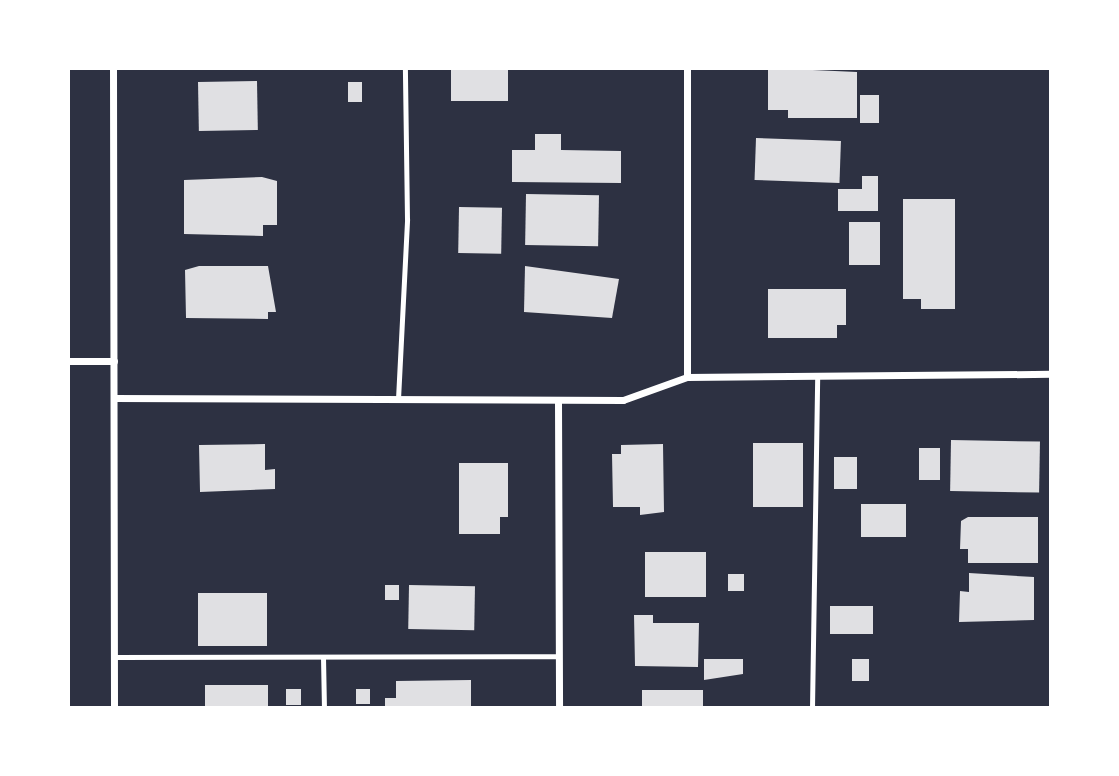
<!DOCTYPE html>
<style>
body{margin:0}
#map{position:relative;width:1119px;height:776px;overflow:hidden;background:#2d3142;font-family:"Public Sans",sans-serif}
div>[style]{position:absolute}
.building>*{inset:0;background:#e0e0e3;transform-origin:0 0}
.service>*{height:5px;margin:-2.5px;padding:0 2.5px;transform-origin:2.5px;border-radius:2.5px;background:#fff}
.minor>*{height:7px;margin:-3.5px;padding:0 3.5px;transform-origin:3.5px;border-radius:3.5px;background:#fff}
span{translate:-50% -50%;white-space:nowrap;text-align:center;line-height:1.15;-webkit-text-stroke:7px #fff;paint-order:stroke}
.frame{position:absolute;inset:0;border:70px solid #fff;pointer-events:none}
</style>
<div id="map">
<div class="building">
<i style="left:451px;top:68px;width:57px;height:33px"></i>
<i style="clip-path:polygon(768px 68px,857px 72px,857px 118px,788px 118px,788px 110px,768px 110px)"></i>
<i style="left:257px;top:81px;width:49px;height:59px;rotate:89deg"></i>
<i style="left:348px;top:82px;width:14px;height:20px"></i>
<i style="left:860px;top:95px;width:19px;height:28px"></i>
<i style="clip-path:polygon(535px 134px,561px 134px,561px 150px,621px 151px,621px 183px,512px 182px,512px 150px,535px 150px)"></i>
<i style="left:756px;top:138px;width:85px;height:42px;rotate:2deg"></i>
<i style="clip-path:polygon(862px 176px,878px 176px,878px 211px,838px 211px,838px 189px,862px 189px)"></i>
<i style="clip-path:polygon(262px 177px,277px 181px,277px 225px,263px 225px,263px 236px,184px 234px,184px 180px)"></i>
<i style="left:526px;top:194px;width:73px;height:51px;rotate:1deg"></i>
<i style="clip-path:polygon(903px 199px,955px 199px,955px 309px,921px 309px,921px 299px,903px 299px)"></i>
<i style="left:459px;top:207px;width:43px;height:46px;rotate:1deg"></i>
<i style="left:849px;top:222px;width:31px;height:43px"></i>
<i style="clip-path:polygon(199px 266px,268px 266px,276px 312px,268px 312px,268px 319px,186px 318px,185px 270px)"></i>
<i style="clip-path:polygon(525px 266px,619px 279px,612px 318px,524px 312px)"></i>
<i style="clip-path:polygon(768px 289px,846px 289px,846px 325px,837px 325px,837px 338px,768px 338px)"></i>
<i style="left:951px;top:440px;width:89px;height:51px;rotate:1deg"></i>
<i style="left:753px;top:443px;width:50px;height:64px"></i>
<i style="clip-path:polygon(265px 444px,265px 470px,275px 469px,275px 489px,200px 492px,199px 445px)"></i>
<i style="clip-path:polygon(663px 444px,664px 512px,640px 515px,640px 507px,613px 507px,612px 454px,621px 454px,621px 445px)"></i>
<i style="left:919px;top:448px;width:21px;height:32px"></i>
<i style="left:834px;top:457px;width:23px;height:32px"></i>
<i style="clip-path:polygon(459px 463px,508px 463px,508px 517px,500px 517px,500px 534px,459px 534px)"></i>
<i style="left:861px;top:504px;width:45px;height:33px"></i>
<i style="clip-path:polygon(968px 517px,1038px 517px,1038px 563px,968px 563px,968px 549px,960px 549px,961px 521px)"></i>
<i style="left:645px;top:552px;width:61px;height:45px"></i>
<i style="clip-path:polygon(969px 573px,1034px 577px,1034px 620px,959px 622px,960px 591px,969px 592px)"></i>
<i style="left:728px;top:574px;width:16px;height:17px"></i>
<i style="left:385px;top:585px;width:14px;height:15px"></i>
<i style="left:409px;top:585px;width:66px;height:44px;rotate:1deg"></i>
<i style="left:267px;top:593px;width:53px;height:69px;rotate:90deg"></i>
<i style="left:830px;top:606px;width:43px;height:28px"></i>
<i style="clip-path:polygon(634px 615px,653px 615px,653px 623px,699px 623px,698px 667px,635px 666px)"></i>
<i style="clip-path:polygon(704px 659px,743px 659px,743px 674px,704px 680px)"></i>
<i style="left:852px;top:659px;width:17px;height:22px"></i>
<i style="clip-path:polygon(471px 680px,471px 708px,385px 708px,385px 698px,396px 698px,396px 681px)"></i>
<i style="left:205px;top:685px;width:63px;height:24px"></i>
<i style="left:286px;top:689px;width:15px;height:16px"></i>
<i style="left:356px;top:689px;width:14px;height:15px"></i>
<i style="left:642px;top:690px;width:61px;height:18px"></i>
</div>
<div class="service">
<i style="left:398px;top:399px;width:180px;rotate:-87.1deg"></i>
<i style="left:407px;top:219px;width:151px;rotate:-90.8deg"></i>
<i style="left:114px;top:657px;width:445px;rotate:-0.1deg"></i>
<i style="left:323px;top:657px;width:51px;rotate:88.9deg"></i>
<i style="left:812px;top:708px;width:332px;rotate:-89.1deg"></i>
</div>
<div class="minor">
<i style="left:113px;top:68px;width:640px;rotate:89.91deg"></i>
<i style="left:687px;top:68px;width:309px;rotate:90deg"></i>
<i style="left:68px;top:361px;width:46px"></i>
<i style="left:114px;top:398px;width:509px;rotate:0.23deg"></i>
<i style="left:623px;top:400px;width:68px;rotate:-19.8deg"></i>
<i style="left:687px;top:377px;width:364px;rotate:-0.5deg"></i>
<i style="left:558px;top:401px;width:307px;rotate:89.8deg"></i>
</div>
<div class="frame"></div>
</div>
